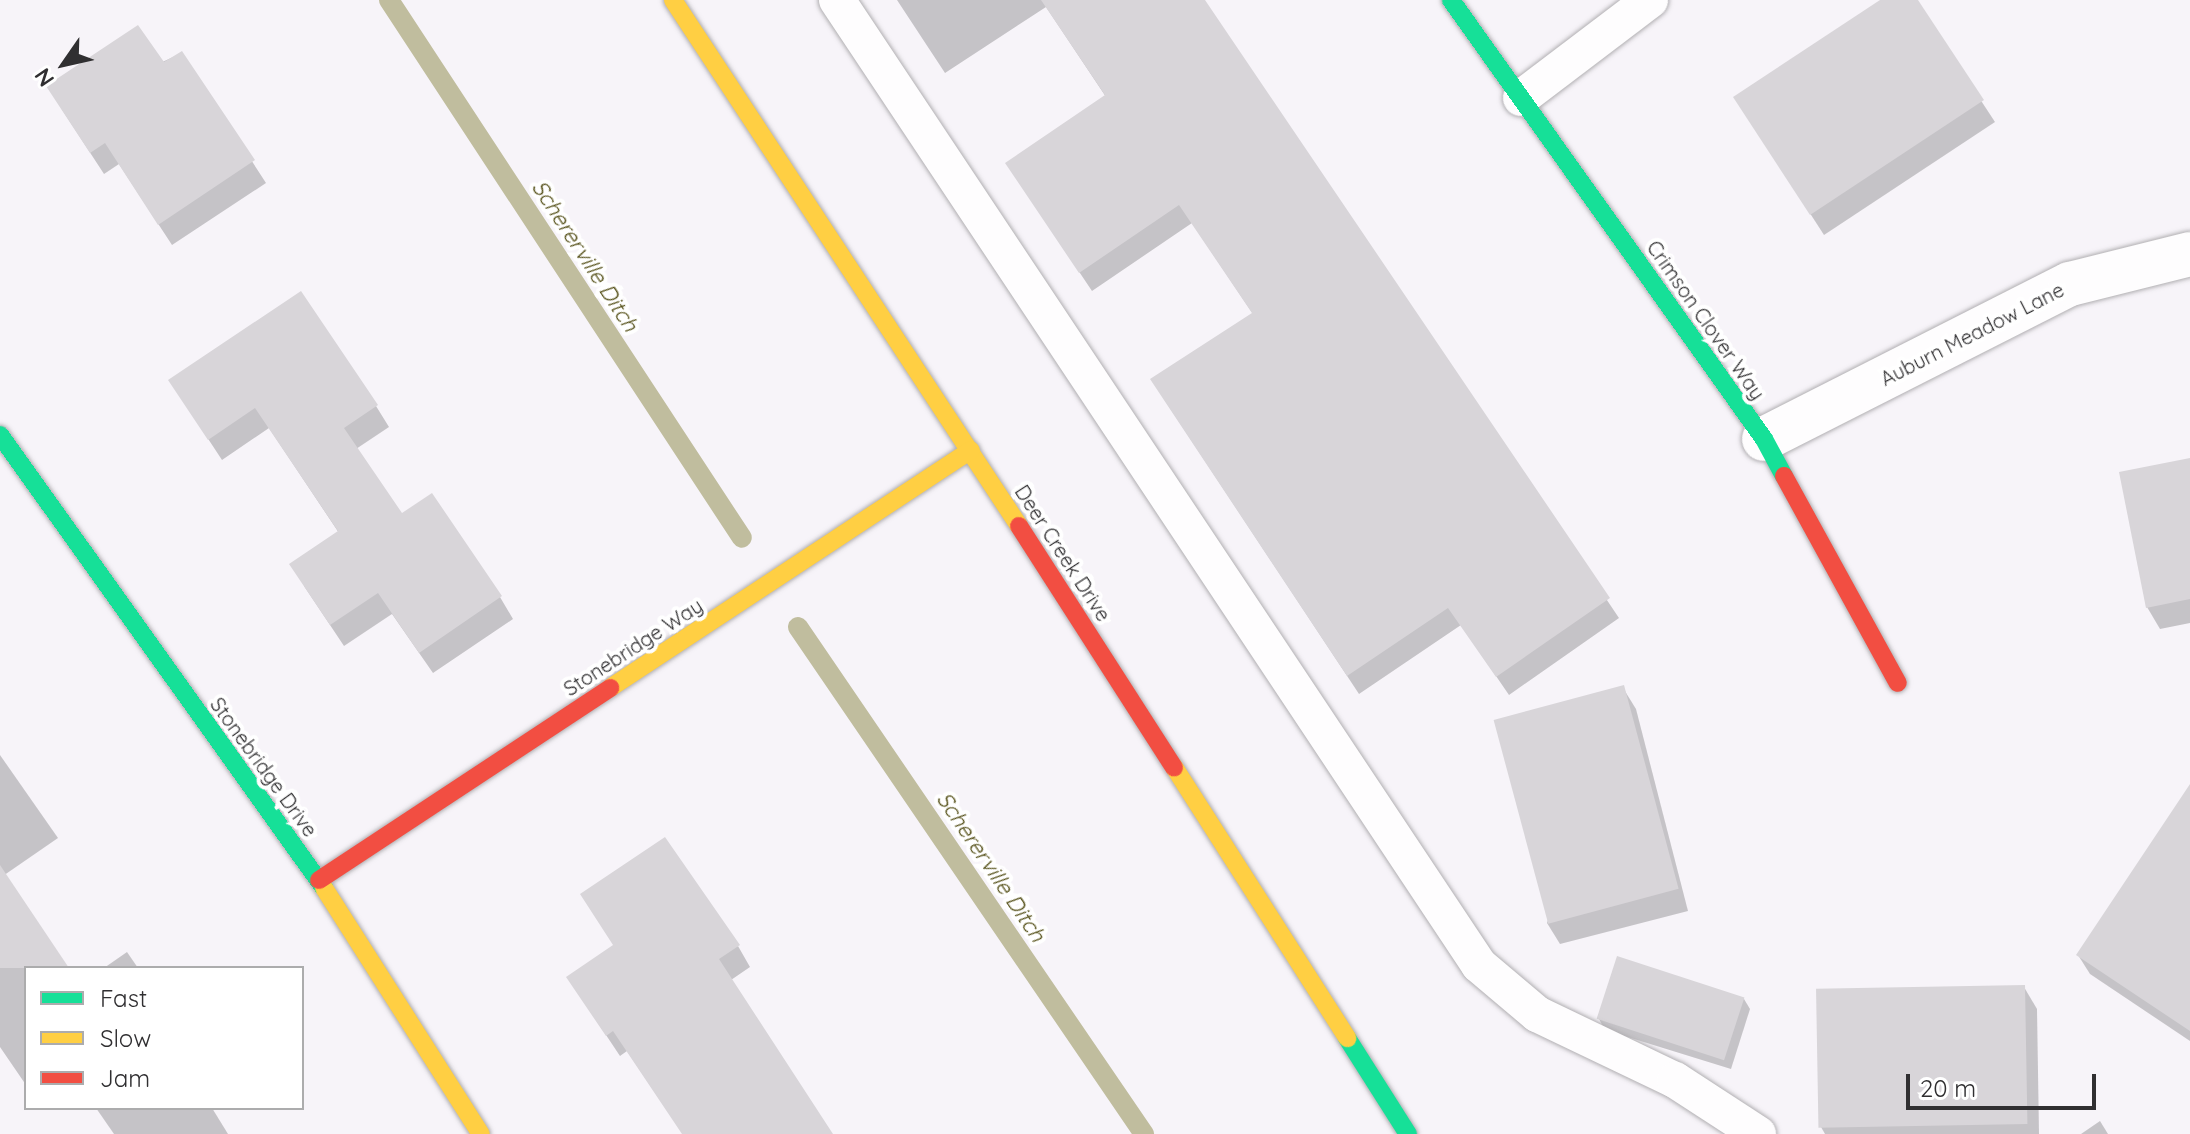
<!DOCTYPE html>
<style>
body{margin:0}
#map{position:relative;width:2190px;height:1134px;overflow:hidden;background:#f7f4f9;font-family:Quicksand,sans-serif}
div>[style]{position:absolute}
.shadow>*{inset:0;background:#0003}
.stream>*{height:20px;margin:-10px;padding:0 10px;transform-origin:10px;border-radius:10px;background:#c0bd9e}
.building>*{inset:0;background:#d8d5d9;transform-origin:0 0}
.roads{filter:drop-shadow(0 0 2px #b1afb2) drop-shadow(0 0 2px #b1afb2)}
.lane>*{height:36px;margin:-18px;padding:0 18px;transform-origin:18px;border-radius:18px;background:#fefdfe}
.street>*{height:44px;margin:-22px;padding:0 22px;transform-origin:22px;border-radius:22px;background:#fefdfe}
.fast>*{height:18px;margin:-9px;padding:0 9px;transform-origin:9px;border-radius:9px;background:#16e098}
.slow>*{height:18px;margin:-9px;padding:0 9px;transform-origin:9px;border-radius:9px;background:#ffcf43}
.jam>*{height:18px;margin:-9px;padding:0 9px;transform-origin:9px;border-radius:9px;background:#f24e42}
span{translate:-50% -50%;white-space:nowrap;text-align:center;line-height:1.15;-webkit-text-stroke:8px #fff;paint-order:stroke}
.street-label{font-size:20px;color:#302f31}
.water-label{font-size:22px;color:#57521b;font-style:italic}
.legend{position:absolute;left:24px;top:966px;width:280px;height:144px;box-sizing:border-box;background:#fff;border:2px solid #acacad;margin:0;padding:10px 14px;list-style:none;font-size:24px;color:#302f31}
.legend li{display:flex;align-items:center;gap:16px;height:40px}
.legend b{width:40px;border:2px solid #acacad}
.north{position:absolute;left:24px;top:24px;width:80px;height:80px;-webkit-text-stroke:6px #fff;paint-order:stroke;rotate:236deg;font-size:22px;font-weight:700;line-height:32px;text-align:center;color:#302f31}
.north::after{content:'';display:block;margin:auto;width:28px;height:36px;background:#302f31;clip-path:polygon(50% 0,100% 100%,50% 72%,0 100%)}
.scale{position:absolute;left:1906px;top:1074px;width:190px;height:36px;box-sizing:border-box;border:4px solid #302f31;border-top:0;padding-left:10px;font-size:24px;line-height:28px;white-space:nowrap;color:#302f31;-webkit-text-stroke:6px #fff;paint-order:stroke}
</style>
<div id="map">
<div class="shadow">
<i style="clip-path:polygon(897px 0,1204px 0,1619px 618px,1509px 695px,1461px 625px,1359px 694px,1164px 399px,1253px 314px,1192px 223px,1092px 291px,1019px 182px,1106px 97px,1046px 7px,945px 73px)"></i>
<i style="clip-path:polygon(1883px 0,1915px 0,1995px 122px,1824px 235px,1749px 119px)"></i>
<i style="clip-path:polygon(182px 53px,266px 183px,172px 245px,119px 164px,104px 174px,61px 108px)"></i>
<i style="clip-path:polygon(170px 381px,376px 406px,389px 427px,356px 449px,401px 516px,500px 597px,513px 619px,433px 673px,392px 614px,344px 646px,304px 586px,339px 533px,269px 428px,222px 460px)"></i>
<i style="clip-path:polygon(2190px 460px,2190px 623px,2160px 629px,2147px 607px)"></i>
<i style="clip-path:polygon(1623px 688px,1636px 709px,1688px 911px,1560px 944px,1547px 923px)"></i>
<i style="clip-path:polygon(0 755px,58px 838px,0 878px)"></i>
<i style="clip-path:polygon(2190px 787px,2190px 1041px,2090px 974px,2078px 955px)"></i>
<i style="clip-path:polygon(738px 946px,750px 967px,731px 980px,831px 1134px,683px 1134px,627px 1051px,620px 1056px,582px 999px)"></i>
<i style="clip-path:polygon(127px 952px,138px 968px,104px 968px)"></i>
<i style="clip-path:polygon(0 960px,67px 968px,26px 968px,26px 1085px,0 1047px)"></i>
<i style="clip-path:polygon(2024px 987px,2037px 1009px,2039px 1134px,1825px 1134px,1821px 1127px)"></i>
<i style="clip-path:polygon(1744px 999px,1750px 1009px,1731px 1069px,1605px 1030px,1599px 1019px)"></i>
<i style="clip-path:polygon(96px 1108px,212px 1108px,228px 1134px,114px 1134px)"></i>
<i style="clip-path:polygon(2100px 1121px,2108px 1134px,2081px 1134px)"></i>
</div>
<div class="stream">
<i style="left:389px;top:0;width:643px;rotate:56.73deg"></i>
<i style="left:798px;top:627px;width:614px;rotate:55.69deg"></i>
</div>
<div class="building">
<i style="clip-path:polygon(1041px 0,1205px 0,1610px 598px,1496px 677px,1448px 608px,1347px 676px,1150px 379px,1252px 313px,1179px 205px,1079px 273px,1005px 163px,1105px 95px)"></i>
<i style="clip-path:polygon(1880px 0,1918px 0,1984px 100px,1810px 215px,1733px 97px)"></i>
<i style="clip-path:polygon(138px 25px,164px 62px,182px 51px,255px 160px,158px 225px,105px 143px,90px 153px,46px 86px)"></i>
<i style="clip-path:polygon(301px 291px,378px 405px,344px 428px,402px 513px,432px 493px,502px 596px,419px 653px,378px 593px,330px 625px,289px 564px,338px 531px,255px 408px,208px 440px,168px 380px)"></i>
<i style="clip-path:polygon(2190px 458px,2190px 599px,2146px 608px,2119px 472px)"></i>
<i style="left:1624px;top:685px;width:211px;height:135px;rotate:75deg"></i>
<i style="clip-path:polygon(2190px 784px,2190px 1031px,2076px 955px)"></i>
<i style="clip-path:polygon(665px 837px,740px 945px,719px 959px,833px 1134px,682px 1134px,613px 1031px,606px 1036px,566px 977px,613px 945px,580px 894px)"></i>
<i style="clip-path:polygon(0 865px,69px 968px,0 968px)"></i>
<i style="left:1617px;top:956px;width:134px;height:66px;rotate:18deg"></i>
<i style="left:2025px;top:985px;width:139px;height:209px;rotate:89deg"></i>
</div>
<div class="roads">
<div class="lane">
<i style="left:837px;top:0;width:1159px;rotate:56.36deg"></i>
<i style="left:1479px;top:965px;width:76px;rotate:40.2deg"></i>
<i style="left:1537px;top:1014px;width:153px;rotate:25.6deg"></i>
<i style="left:1675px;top:1080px;width:99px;rotate:33deg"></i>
<i style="left:1521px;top:98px;width:162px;rotate:-37.2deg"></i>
</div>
<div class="street">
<i style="left:1764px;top:439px;width:343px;rotate:-26.9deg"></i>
<i style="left:2070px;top:284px;width:124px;rotate:-14deg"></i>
</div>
<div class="fast">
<i style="left:1451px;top:0;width:539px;rotate:54.51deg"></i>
<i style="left:1764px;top:439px;width:42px;rotate:61.6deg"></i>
<i style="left:0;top:435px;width:557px;rotate:54.43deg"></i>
<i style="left:1347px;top:1038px;width:114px;rotate:57.6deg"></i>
</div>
<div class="slow">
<i style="left:673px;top:0;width:630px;rotate:56.66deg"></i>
<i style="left:610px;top:688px;width:432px;rotate:-33.4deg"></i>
<i style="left:1174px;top:767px;width:322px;rotate:57.4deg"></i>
<i style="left:324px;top:888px;width:292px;rotate:57.5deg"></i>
</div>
<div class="jam">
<i style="left:1784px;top:476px;width:236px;rotate:61.2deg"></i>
<i style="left:1019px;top:526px;width:287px;rotate:57.3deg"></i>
<i style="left:319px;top:880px;width:349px;rotate:-33.4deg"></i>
</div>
</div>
<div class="street-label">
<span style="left:1706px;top:320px;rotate:55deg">Crimson Clover Way</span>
<span style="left:1972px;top:334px;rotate:-27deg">Auburn Meadow Lane</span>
<span style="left:1063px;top:553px;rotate:57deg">Deer Creek Drive</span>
<span style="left:633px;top:647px;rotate:-33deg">Stonebridge Way</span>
<span style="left:264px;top:767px;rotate:54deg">Stonebridge Drive</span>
</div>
<div class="water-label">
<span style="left:585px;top:256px;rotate:57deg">Schererville Ditch</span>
<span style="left:991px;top:867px;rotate:56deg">Schererville Ditch</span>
</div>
<ul class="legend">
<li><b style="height:10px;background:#16e098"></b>Fast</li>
<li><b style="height:10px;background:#ffcf43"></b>Slow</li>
<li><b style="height:10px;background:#f24e42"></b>Jam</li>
</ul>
<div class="north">N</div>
<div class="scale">20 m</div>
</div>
